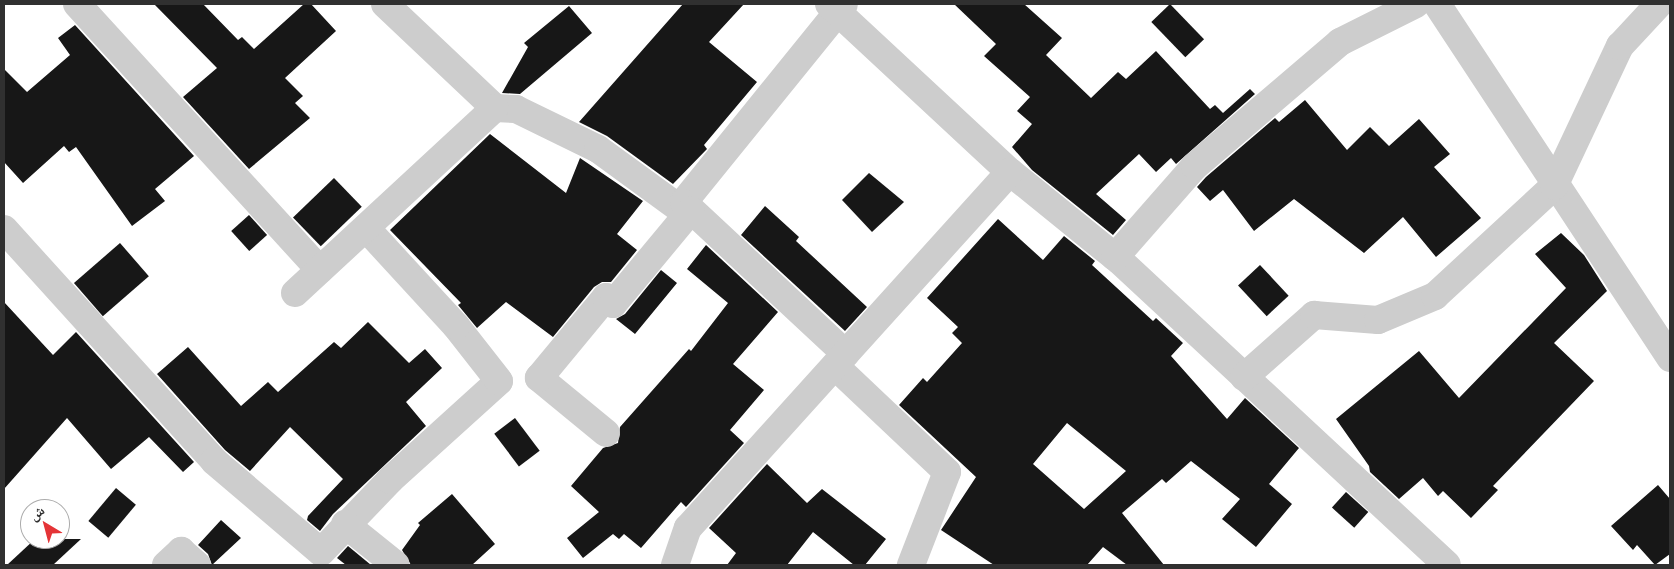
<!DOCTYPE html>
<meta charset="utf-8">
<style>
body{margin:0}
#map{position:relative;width:1674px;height:569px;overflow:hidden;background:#fff;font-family:"Titillium Web","Noto Naskh Arabic",sans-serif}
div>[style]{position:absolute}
.building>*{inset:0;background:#171717;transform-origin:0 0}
.street>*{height:28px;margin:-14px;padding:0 14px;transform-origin:14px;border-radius:14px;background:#cdcdcd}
span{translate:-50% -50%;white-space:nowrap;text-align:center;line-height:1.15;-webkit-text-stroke:5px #fff;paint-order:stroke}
.frame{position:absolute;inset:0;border:5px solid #303030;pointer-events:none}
.north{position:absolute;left:20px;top:499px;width:50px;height:50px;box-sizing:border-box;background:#fff;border:1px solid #acacac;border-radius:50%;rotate:323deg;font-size:14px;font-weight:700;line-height:20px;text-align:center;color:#303030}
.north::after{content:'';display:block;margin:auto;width:18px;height:22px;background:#e43437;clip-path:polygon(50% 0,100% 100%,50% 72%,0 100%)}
</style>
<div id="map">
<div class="building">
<i style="clip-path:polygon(154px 4px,203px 4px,238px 40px,242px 37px,254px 49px,304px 4px,311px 4px,336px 31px,285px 78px,303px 96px,295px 103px,310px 118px,249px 169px,183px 97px,217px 68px)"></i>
<i style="clip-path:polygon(683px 4px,744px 4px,709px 42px,757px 82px,704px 145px,707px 149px,673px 184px,607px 136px,579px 122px)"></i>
<i style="clip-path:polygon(954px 4px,1024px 4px,1062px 38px,1046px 55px,1091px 98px,1118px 72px,1126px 79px,1156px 51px,1210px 109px,1215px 105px,1223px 113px,1250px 89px,1255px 94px,1176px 164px,1171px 158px,1156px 172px,1139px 154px,1096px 194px,1126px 220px,1113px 235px,1032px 170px,1012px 147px,1032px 124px,1017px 111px,1030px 97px,984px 56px,996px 44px)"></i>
<i style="left:1170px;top:4px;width:49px;height:26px;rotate:46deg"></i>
<i style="clip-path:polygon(569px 6px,592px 33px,520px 94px,502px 93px,528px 47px,524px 43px)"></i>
<i style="clip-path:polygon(75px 25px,194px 156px,155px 189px,165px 201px,132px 226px,76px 147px,69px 152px,64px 146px,23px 183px,4px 162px,4px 69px,27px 92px,70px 55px,58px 38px)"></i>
<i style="clip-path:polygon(1305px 100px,1347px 150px,1370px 127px,1389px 146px,1419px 119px,1450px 154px,1434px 167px,1481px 218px,1436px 257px,1403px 217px,1364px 253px,1294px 199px,1254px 231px,1223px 190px,1210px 201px,1197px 187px,1206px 177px,1275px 118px,1279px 122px)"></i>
<i style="clip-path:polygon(490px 134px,566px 193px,580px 158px,643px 201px,617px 234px,637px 250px,611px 282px,602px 282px,594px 287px,553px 337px,506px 302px,477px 328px,458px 305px,461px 303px,390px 230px)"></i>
<i style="clip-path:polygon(869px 173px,904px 202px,872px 232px,842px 200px)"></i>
<i style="left:334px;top:178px;width:40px;height:57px;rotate:46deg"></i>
<i style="clip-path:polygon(765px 206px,799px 237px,796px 241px,867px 307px,845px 331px,741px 235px)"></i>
<i style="left:249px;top:215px;width:27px;height:24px;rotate:48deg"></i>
<i style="clip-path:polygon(evenodd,998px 219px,1043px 260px,1064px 236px,1095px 261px,1092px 265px,1153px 321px,1156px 318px,1183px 343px,1171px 356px,1227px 419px,1245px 398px,1299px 448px,1269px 484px,1292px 504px,1256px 547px,1222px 519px,1240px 499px,1191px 461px,1166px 483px,1162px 479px,1122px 513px,1164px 565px,1127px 565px,1103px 547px,1087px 565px,994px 565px,941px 530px,976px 477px,899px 405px,923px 378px,927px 382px,962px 343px,952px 333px,958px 327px,927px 298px,998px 219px,1067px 423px,1126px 471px,1084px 509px,1033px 464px,1067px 423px)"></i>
<i style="clip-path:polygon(1561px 233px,1584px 255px,1607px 291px,1554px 343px,1594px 381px,1493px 486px,1498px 490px,1471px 518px,1443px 491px,1438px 496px,1423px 478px,1399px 499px,1370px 472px,1369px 466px,1336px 419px,1419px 351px,1459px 398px,1566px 288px,1535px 254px)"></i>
<i style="left:120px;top:243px;width:44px;height:61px;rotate:49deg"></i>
<i style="clip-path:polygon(706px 245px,778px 312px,733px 364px,764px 390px,730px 430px,744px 443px,686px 507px,681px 502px,641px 548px,624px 534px,619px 539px,613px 534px,583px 558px,567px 538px,599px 512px,571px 486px,603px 448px,618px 443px,620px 427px,689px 349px,691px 351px,728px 303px,687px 269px)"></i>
<i style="left:1260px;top:265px;width:42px;height:30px;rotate:47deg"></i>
<i style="clip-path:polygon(661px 270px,677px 283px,635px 334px,616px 319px,625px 314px)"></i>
<i style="clip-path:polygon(4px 302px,53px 355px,76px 332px,194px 462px,183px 472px,149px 437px,111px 469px,67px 418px,4px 489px)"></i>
<i style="clip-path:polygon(368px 322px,409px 363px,425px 349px,442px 368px,406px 402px,426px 426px,333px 514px,320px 531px,307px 520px,308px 516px,343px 479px,290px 427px,250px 471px,225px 450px,157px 374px,188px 347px,241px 406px,268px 382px,278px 392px,334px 342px,341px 348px)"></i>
<i style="left:515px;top:418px;width:41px;height:26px;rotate:53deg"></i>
<i style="clip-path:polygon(767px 464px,807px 503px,822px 489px,886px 539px,865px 565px,854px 565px,813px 532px,787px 565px,727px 565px,736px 553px,709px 528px)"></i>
<i style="clip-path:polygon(1658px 485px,1670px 499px,1670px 554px,1655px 565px,1637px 545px,1633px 550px,1611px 526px)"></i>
<i style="left:116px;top:488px;width:26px;height:43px;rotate:40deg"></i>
<i style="left:1346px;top:492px;width:30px;height:21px;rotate:42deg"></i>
<i style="clip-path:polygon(452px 494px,495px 544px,472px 565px,411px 565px,402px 550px,420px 525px,418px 523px)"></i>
<i style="clip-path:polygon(221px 520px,241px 538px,212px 565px,208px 554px,198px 545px)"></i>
<i style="clip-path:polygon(35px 539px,81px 539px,53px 565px,7px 565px)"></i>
<i style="clip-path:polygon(348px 546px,371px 565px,346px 565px,337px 558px)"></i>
</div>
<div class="street">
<i style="left:77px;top:4px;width:360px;rotate:47.6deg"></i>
<i style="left:385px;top:4px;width:151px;rotate:43.4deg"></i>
<i style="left:495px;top:108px;width:21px;rotate:3deg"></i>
<i style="left:516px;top:109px;width:91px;rotate:26deg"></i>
<i style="left:598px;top:149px;width:100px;rotate:36.1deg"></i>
<i style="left:679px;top:208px;width:262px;rotate:-51deg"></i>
<i style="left:829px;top:4px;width:247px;rotate:42.9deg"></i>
<i style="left:1010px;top:172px;width:141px;rotate:39deg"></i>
<i style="left:1120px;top:261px;width:446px;rotate:42.9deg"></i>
<i style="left:1437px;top:4px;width:424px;rotate:56.6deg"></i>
<i style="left:684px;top:203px;width:221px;rotate:43deg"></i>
<i style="left:4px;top:229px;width:313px;rotate:47.8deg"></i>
<i style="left:214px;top:461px;width:140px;rotate:40.4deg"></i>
<i style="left:321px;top:552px;width:100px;rotate:-46.2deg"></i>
<i style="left:390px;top:480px;width:147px;rotate:-42.2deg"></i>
<i style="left:499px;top:381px;width:70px;rotate:-128deg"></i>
<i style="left:456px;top:326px;width:133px;rotate:-132.6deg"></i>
<i style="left:1115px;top:257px;width:121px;rotate:-48.7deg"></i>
<i style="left:1195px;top:166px;width:191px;rotate:-40.5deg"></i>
<i style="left:1340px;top:42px;width:85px;rotate:-26.6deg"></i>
<i style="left:295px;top:293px;width:272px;rotate:-42.8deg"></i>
<i style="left:835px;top:366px;width:154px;rotate:43.4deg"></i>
<i style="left:947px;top:472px;width:100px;rotate:111.2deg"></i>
<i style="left:1244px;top:377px;width:94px;rotate:-41.5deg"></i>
<i style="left:1314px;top:315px;width:64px;rotate:4.5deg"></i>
<i style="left:1378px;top:320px;width:62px;rotate:-22.8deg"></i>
<i style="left:1435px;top:296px;width:162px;rotate:-42.7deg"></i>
<i style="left:1554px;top:186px;width:155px;rotate:-64.8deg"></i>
<i style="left:1620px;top:46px;width:57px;rotate:-47.1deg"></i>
<i style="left:606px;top:433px;width:87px;rotate:-140.6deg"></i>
<i style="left:539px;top:378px;width:105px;rotate:-50.4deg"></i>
<i style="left:606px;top:297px;width:10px;rotate:45deg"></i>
<i style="left:613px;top:304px;width:122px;rotate:-50.3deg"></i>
<i style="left:345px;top:524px;width:65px;rotate:38.8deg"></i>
<i style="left:166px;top:565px;width:21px;rotate:-43deg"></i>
<i style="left:181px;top:551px;width:21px;rotate:41deg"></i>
<i style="left:675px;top:565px;width:39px;rotate:-71deg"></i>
<i style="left:688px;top:528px;width:480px;rotate:-47.9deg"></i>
</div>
<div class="frame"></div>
<div class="north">ش</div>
</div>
